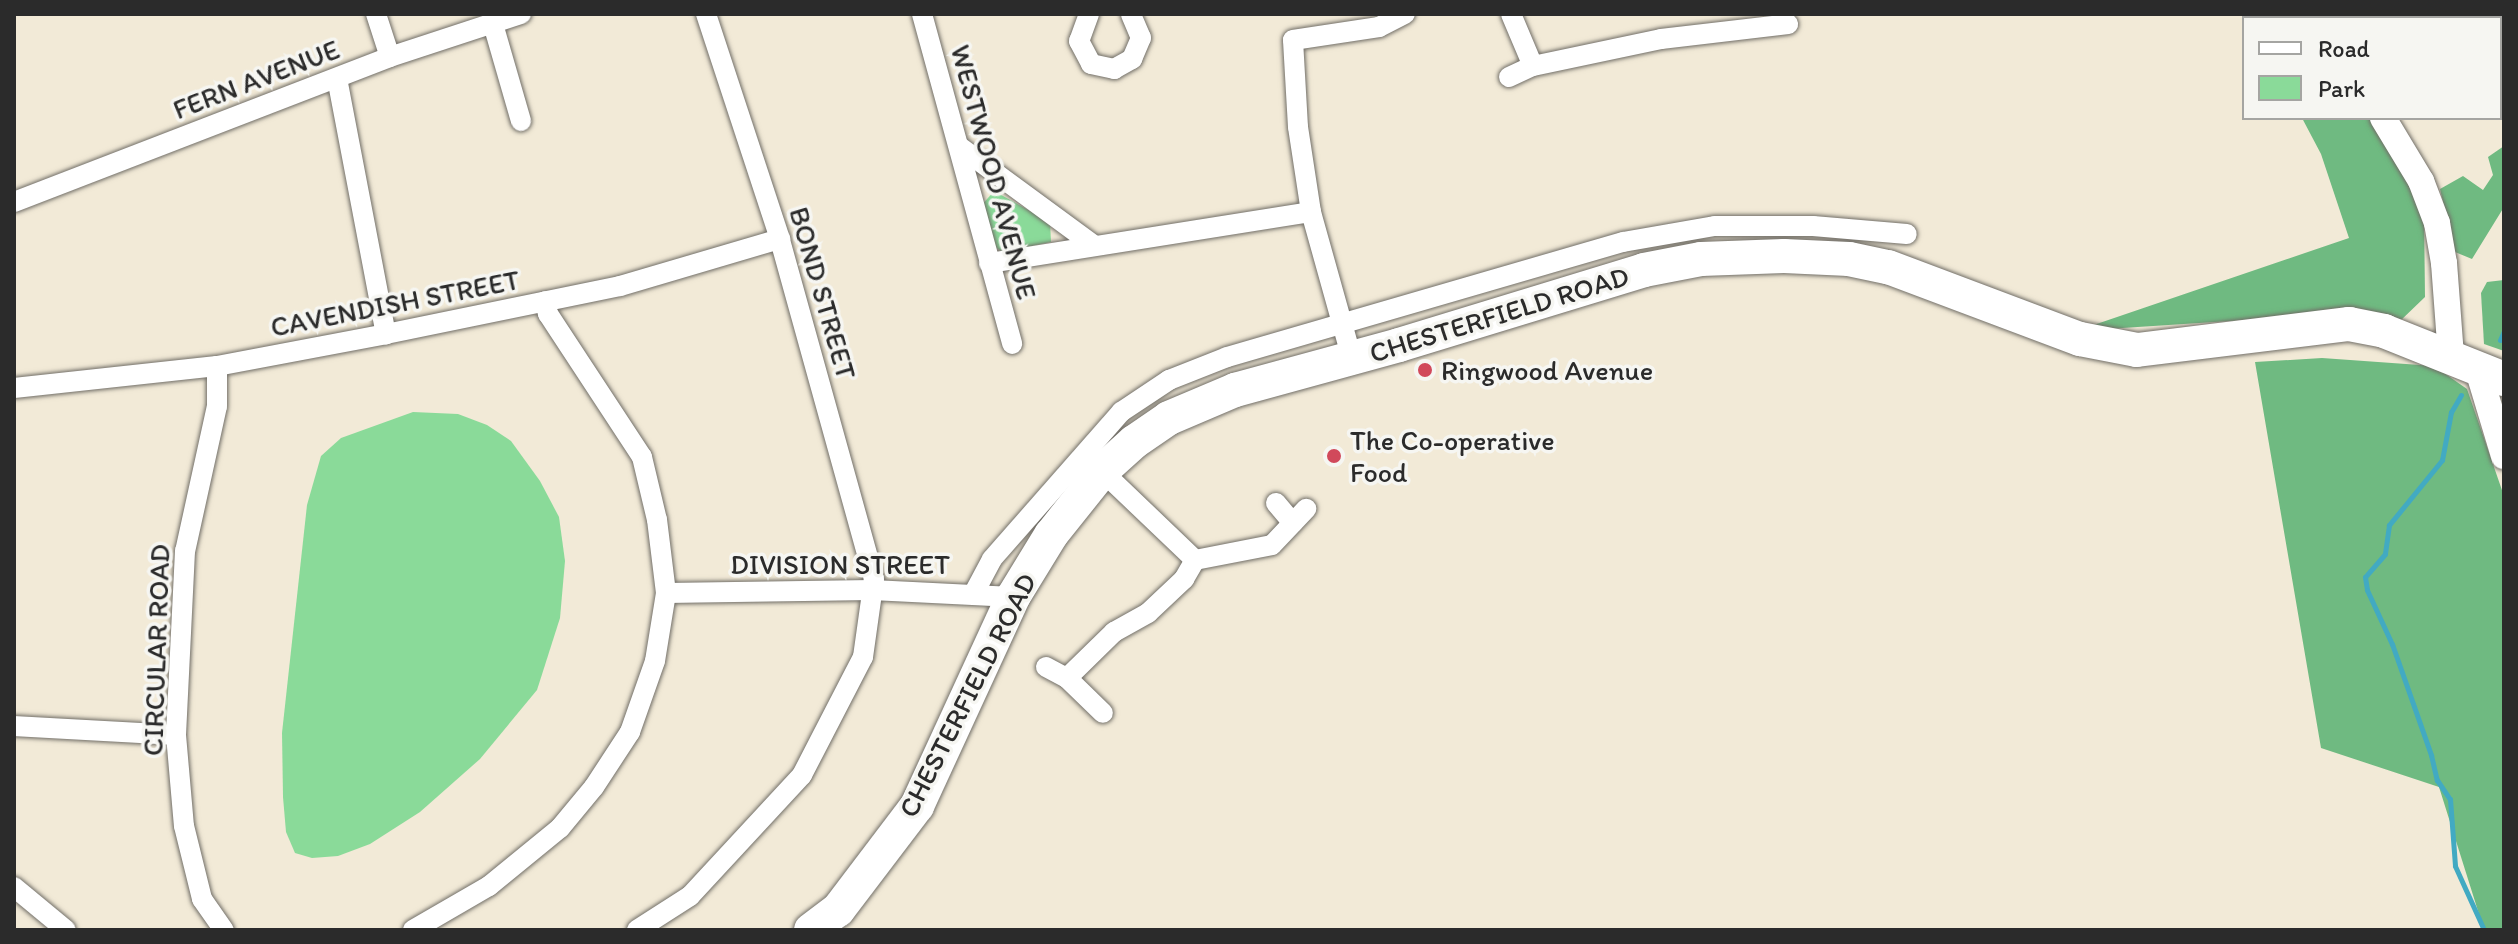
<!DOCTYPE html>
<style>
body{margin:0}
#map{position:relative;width:2518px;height:944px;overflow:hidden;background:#f2ead7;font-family:Itim,sans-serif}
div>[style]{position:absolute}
.green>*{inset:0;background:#8ada99}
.forest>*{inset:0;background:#6fba81}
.stream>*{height:5px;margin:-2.5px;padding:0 2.5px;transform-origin:2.5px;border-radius:2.5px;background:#42aac2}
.roads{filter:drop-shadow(0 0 2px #716e67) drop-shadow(0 0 2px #716e67)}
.minor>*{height:20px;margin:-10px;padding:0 10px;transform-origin:10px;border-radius:10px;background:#fff}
.tertiary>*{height:26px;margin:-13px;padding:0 13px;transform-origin:13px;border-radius:13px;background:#fff}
.trunk>*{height:34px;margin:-17px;padding:0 17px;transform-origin:17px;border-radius:17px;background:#fff}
.dots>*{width:22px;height:22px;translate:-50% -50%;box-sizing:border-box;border:4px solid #f6f6f2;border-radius:50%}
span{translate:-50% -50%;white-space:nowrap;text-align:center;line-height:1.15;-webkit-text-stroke:7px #f6f6f2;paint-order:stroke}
.street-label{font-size:28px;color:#2b2b2b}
.poi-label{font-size:28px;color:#2b2b2b}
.left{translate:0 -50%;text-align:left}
.frame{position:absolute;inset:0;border:16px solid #2b2b2b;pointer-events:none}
.legend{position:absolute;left:2242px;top:16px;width:260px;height:104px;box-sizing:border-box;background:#f6f6f2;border:2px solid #a5a5a2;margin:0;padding:10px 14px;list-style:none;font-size:24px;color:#2b2b2b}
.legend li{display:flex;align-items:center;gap:16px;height:40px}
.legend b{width:40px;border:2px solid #a5a5a2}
</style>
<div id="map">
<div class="green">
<i style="clip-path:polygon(994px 191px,1050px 222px,1051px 242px,1003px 252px,993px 246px,981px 206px)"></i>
<i style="clip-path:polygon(413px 412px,458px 414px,487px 425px,511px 441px,540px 481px,559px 517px,565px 561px,560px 618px,537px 690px,480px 759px,420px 812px,370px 844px,338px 856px,312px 858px,295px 853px,286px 832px,283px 797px,282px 733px,307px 505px,321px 456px,341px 438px)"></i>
</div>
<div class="forest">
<i style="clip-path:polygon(2302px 118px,2370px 118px,2419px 195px,2424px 212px,2425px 297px,2399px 322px,2322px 315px,2076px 331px,2349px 238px,2321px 154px)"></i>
<i style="clip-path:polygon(2504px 146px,2504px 207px,2472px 259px,2455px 252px,2440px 189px,2463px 176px,2483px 190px,2493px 175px,2488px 157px)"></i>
<i style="clip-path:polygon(2504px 280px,2504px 351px,2484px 344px,2481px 293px,2487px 282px)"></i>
<i style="clip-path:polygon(2322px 358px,2434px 366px,2467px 389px,2504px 496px,2504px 930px,2484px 930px,2439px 787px,2321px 748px,2255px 362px)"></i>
</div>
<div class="stream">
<i style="left:2500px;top:340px;width:10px;rotate:-66deg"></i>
<i style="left:2461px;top:395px;width:20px;rotate:120deg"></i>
<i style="left:2451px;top:412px;width:49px;rotate:100.6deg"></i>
<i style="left:2442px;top:460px;width:84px;rotate:129.2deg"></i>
<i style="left:2389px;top:525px;width:29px;rotate:98deg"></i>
<i style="left:2385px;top:554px;width:30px;rotate:131deg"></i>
<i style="left:2365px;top:577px;width:13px;rotate:81deg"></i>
<i style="left:2367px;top:590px;width:60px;rotate:65.2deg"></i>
<i style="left:2392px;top:644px;width:118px;rotate:70.6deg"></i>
<i style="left:2431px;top:755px;width:26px;rotate:77deg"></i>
<i style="left:2437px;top:780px;width:23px;rotate:56deg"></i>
<i style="left:2450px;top:799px;width:67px;rotate:85.7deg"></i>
<i style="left:2455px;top:866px;width:70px;rotate:65.6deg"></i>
</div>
<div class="roads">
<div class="minor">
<i style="left:376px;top:14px;width:45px;rotate:72deg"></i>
<i style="left:922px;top:14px;width:342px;rotate:74.7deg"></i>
<i style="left:1089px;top:14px;width:29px;rotate:110deg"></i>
<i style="left:1079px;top:41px;width:26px;rotate:62deg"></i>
<i style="left:1091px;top:64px;width:24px;rotate:12deg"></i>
<i style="left:1114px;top:69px;width:21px;rotate:-29deg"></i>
<i style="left:1132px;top:59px;width:23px;rotate:-67deg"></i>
<i style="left:1141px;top:38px;width:26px;rotate:-113deg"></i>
<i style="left:1511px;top:14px;width:56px;rotate:67.1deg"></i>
<i style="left:1533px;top:66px;width:131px;rotate:-11.9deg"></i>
<i style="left:1661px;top:39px;width:128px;rotate:-6.7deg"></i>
<i style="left:493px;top:24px;width:101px;rotate:73.9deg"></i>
<i style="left:1509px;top:77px;width:26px;rotate:-25deg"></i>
<i style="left:337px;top:78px;width:261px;rotate:79.2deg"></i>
<i style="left:960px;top:147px;width:167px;rotate:36.3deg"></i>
<i style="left:14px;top:202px;width:403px;rotate:-21.1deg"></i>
<i style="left:390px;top:57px;width:138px;rotate:-18.2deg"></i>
<i style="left:989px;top:263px;width:326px;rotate:-9deg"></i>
<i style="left:1352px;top:359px;width:153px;rotate:-105.6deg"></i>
<i style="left:1311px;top:212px;width:86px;rotate:-98.7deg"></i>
<i style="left:1298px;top:127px;width:87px;rotate:-93.3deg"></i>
<i style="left:1293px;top:40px;width:87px;rotate:-8.6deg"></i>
<i style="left:1379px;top:27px;width:29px;rotate:-27deg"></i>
<i style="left:217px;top:366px;width:40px;rotate:90deg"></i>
<i style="left:217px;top:406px;width:148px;rotate:102.4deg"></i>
<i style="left:185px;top:551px;width:184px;rotate:92.8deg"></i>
<i style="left:176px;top:735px;width:91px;rotate:85deg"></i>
<i style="left:184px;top:826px;width:75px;rotate:76.1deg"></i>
<i style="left:202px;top:899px;width:38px;rotate:55deg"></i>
<i style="left:14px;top:388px;width:204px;rotate:-6.2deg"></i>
<i style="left:217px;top:366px;width:172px;rotate:-10.7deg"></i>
<i style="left:386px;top:334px;width:239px;rotate:-11.6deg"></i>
<i style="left:620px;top:286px;width:167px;rotate:-16.4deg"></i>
<i style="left:1102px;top:471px;width:129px;rotate:43.7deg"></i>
<i style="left:1276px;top:503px;width:26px;rotate:50deg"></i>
<i style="left:1195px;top:560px;width:78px;rotate:-11deg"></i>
<i style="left:1272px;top:545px;width:50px;rotate:-46.6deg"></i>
<i style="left:666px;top:593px;width:206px;rotate:-0.8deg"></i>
<i style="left:872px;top:590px;width:141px;rotate:2.8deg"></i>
<i style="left:974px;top:593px;width:38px;rotate:-62deg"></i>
<i style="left:992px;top:559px;width:196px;rotate:-48.7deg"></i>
<i style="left:1121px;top:412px;width:58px;rotate:-33.7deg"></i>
<i style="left:1169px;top:380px;width:62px;rotate:-21.6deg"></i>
<i style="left:1227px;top:357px;width:412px;rotate:-16.2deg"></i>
<i style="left:1623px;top:242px;width:93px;rotate:-9.9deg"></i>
<i style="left:1715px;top:226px;width:98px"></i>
<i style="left:1813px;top:226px;width:94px;rotate:4.9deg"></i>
<i style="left:1046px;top:667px;width:24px;rotate:28deg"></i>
<i style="left:1067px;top:678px;width:50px;rotate:44.2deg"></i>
<i style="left:1067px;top:678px;width:66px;rotate:-44.4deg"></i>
<i style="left:1114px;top:632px;width:39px;rotate:-29deg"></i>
<i style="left:1148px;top:613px;width:50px;rotate:-43.4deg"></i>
<i style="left:1184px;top:579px;width:22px;rotate:-60deg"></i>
<i style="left:14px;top:726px;width:162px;rotate:3.2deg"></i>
<i style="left:14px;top:887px;width:67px;rotate:39.6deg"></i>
<i style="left:413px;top:930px;width:88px;rotate:-30.1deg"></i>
<i style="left:489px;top:886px;width:92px;rotate:-39.2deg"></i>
<i style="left:560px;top:828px;width:53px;rotate:-50.3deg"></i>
<i style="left:594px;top:787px;width:66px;rotate:-56.8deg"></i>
<i style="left:630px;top:732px;width:75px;rotate:-70.6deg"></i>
<i style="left:655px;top:661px;width:69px;rotate:-80.8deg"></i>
<i style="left:666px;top:593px;width:74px;rotate:-97deg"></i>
<i style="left:657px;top:520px;width:65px;rotate:-103.4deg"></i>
<i style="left:642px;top:457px;width:171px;rotate:-123.3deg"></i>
<i style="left:548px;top:314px;width:13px;rotate:-103deg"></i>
<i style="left:637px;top:930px;width:63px;rotate:-32.7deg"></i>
<i style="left:690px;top:896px;width:165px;rotate:-47.2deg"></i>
<i style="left:802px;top:775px;width:133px;rotate:-62.7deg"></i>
<i style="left:863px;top:657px;width:79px;rotate:-82deg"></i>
<i style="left:874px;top:579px;width:353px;rotate:-105.5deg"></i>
<i style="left:780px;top:239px;width:237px;rotate:-108.2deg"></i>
</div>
<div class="tertiary">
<i style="left:2333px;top:14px;width:4px;rotate:63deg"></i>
<i style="left:2383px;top:118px;width:74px;rotate:58.9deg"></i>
<i style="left:2421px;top:181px;width:45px;rotate:69.1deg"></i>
<i style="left:2437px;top:223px;width:41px;rotate:80.1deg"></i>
<i style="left:2444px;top:263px;width:94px;rotate:85.7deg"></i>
<i style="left:2478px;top:370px;width:90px;rotate:73.2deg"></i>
</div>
<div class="trunk">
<i style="left:811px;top:930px;width:34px;rotate:-37deg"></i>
<i style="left:838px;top:910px;width:131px;rotate:-52.8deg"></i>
<i style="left:917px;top:806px;width:230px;rotate:-65.3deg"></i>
<i style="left:1013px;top:597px;width:73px;rotate:-58.5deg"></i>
<i style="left:1051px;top:535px;width:82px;rotate:-51.4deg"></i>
<i style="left:1102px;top:471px;width:43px;rotate:-42.2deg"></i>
<i style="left:1134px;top:442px;width:42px;rotate:-34.4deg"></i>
<i style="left:1169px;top:418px;width:72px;rotate:-23deg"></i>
<i style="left:1235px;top:390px;width:170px;rotate:-15.3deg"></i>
<i style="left:1399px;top:345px;width:256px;rotate:-17deg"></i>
<i style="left:1644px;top:270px;width:58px;rotate:-10.9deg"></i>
<i style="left:1701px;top:259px;width:83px;rotate:-2.1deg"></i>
<i style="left:1784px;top:256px;width:65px;rotate:2.6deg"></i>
<i style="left:1849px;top:259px;width:40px;rotate:12deg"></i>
<i style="left:1888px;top:267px;width:205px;rotate:20.6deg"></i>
<i style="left:2080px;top:339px;width:58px;rotate:10.9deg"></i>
<i style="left:2137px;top:350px;width:214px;rotate:-7deg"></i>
<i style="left:2349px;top:324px;width:36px;rotate:11deg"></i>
<i style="left:2384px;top:331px;width:129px;rotate:21.8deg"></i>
</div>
</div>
<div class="dots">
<i style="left:1425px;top:370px;background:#d1495b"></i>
<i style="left:1334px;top:456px;background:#d1495b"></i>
</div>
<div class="street-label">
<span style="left:256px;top:79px;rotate:-21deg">FERN AVENUE</span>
<span style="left:994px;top:172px;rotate:75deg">WESTWOOD AVENUE</span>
<span style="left:823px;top:293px;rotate:74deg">BOND STREET</span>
<span style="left:395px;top:303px;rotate:-11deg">CAVENDISH STREET</span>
<span style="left:1499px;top:314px;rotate:-17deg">CHESTERFIELD ROAD</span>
<span style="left:840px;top:564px">DIVISION STREET</span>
<span style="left:156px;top:650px;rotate:-88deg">CIRCULAR ROAD</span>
<span style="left:967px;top:695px;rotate:-63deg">CHESTERFIELD ROAD</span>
</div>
<div class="poi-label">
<span class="left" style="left:1441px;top:370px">Ringwood Avenue</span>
<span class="left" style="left:1350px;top:456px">The Co-operative<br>Food</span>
</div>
<div class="frame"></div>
<ul class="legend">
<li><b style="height:10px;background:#fff"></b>Road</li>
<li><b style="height:22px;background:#8ada99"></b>Park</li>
</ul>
</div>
